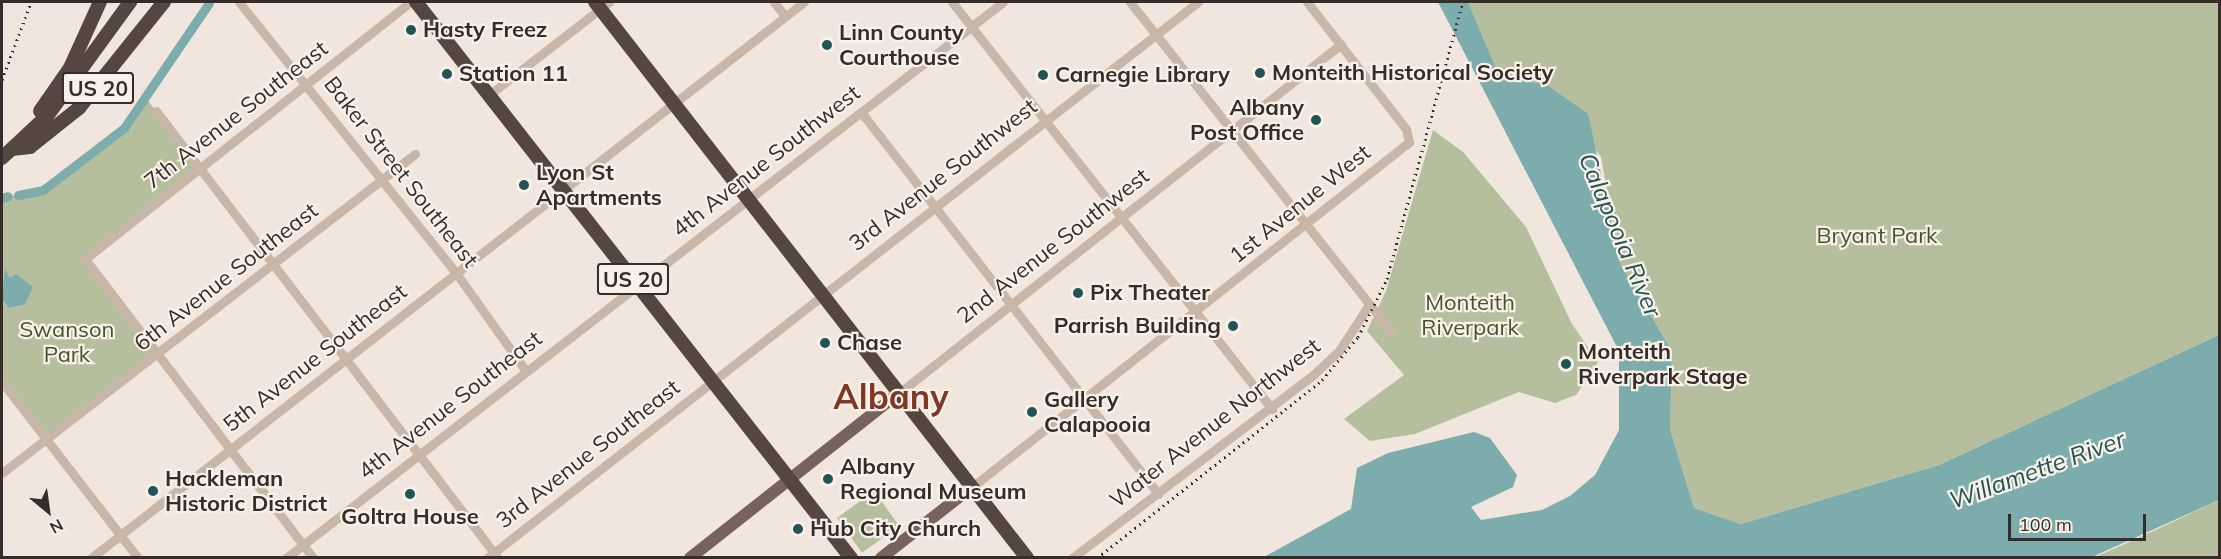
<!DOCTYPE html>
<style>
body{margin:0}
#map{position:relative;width:2221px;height:559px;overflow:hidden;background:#f1e6dd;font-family:Mulish,sans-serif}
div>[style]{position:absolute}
.green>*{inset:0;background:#b5bf9d;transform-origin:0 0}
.water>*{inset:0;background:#7dacac}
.canal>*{height:9px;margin:-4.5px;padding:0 4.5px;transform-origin:4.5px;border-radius:4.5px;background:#7dacac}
.minor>*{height:9px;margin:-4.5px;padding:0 4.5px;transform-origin:4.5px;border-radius:4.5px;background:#c8b6a9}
.major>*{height:12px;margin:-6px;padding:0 6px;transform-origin:6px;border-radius:6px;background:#77635b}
.highway>*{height:14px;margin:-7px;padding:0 7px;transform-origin:7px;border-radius:7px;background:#564640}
.rail>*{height:3px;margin-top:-1.5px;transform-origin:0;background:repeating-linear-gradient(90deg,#362c29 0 1.5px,transparent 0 6px)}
.dots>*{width:16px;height:16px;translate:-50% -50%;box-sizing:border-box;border:3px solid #f9f1e9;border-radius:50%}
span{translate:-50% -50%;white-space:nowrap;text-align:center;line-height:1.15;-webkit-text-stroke:4.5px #f9f1e9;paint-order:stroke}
.shield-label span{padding:2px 4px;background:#f9f1e9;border:2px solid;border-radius:4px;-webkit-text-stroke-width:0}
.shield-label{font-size:21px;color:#362c29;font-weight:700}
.poi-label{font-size:22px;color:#362c29;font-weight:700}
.left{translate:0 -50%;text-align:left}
.right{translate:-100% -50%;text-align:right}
.street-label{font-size:22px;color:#362c29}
.park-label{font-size:22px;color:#47532e}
.water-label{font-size:24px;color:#205455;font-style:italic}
.town-label{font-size:34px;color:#803726;font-weight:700}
.frame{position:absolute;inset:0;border:3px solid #362c29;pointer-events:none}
.north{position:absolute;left:18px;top:481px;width:60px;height:60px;-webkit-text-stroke:4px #f9f1e9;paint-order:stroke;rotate:151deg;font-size:16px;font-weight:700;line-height:24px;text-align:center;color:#362c29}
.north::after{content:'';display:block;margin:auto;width:21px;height:27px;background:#362c29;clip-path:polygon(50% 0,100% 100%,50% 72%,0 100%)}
.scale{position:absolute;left:2008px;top:514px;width:138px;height:27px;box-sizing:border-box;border:3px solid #362c29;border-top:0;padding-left:8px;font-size:18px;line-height:21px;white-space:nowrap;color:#362c29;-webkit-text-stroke:4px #f9f1e9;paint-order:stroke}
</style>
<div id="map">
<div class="green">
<i style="clip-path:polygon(1468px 2px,2219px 2px,2219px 335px,1939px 465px,1741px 524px,1694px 508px,1670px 429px,1672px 351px,1621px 265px,1601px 157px,1547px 85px,1499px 75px)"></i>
<i style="clip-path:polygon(146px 98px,200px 167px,85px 259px,159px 354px,47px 440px,2px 383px,2px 198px,43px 190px,124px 128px)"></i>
<i style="clip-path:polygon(1433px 130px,1463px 152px,1526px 227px,1572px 324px,1598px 362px,1576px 395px,1555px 403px,1519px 392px,1415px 434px,1370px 441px,1344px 419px,1404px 375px,1367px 331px,1386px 291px)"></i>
<i style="left:874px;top:491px;width:43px;height:46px;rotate:54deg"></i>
<i style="clip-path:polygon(2219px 500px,2219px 557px,2093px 558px,2149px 533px)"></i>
</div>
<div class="water">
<i style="clip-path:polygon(1438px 2px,1468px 2px,1499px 75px,1547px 85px,1588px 114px,1621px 265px,1672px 351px,1670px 429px,1694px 508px,1741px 524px,1939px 465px,2219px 335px,2219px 500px,2092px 557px,1264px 557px,1351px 509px,1357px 468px,1388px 453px,1474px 432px,1490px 438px,1517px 475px,1513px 487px,1471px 507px,1481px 520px,1542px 510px,1570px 496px,1595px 475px,1619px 430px,1619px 351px)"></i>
<i style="clip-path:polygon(5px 269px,10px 278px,16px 274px,33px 287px,25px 304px,9px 308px,2px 299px)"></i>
</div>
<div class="canal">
<i style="left:18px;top:195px;width:25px;rotate:-11deg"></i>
<i style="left:43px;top:190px;width:102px;rotate:-37.4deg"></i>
<i style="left:124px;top:128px;width:151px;rotate:-55.8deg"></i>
<i style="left:2px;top:198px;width:6px;rotate:-18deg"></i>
</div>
<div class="minor">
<i style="left:239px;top:2px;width:347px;rotate:51.3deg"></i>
<i style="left:456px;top:273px;width:120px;rotate:54.5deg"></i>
<i style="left:774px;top:2px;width:18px;rotate:52deg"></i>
<i style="left:952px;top:2px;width:518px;rotate:51.82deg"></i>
<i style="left:1130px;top:2px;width:421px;rotate:51.6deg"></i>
<i style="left:489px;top:95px;width:152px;rotate:-37.8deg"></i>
<i style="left:156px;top:111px;width:563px;rotate:52.58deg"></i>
<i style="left:861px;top:112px;width:484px;rotate:52.1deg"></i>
<i style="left:2px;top:382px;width:222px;rotate:52.3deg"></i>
<i style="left:899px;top:393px;width:563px;rotate:-38.29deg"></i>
<i style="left:2px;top:473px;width:522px;rotate:-37.68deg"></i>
<i style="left:972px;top:487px;width:557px;rotate:-38.29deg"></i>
<i style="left:1409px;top:142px;width:13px;rotate:-103deg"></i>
<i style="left:1406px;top:129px;width:161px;rotate:-127.9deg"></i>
<i style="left:91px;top:558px;width:904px;rotate:-37.95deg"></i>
<i style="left:286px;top:558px;width:907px;rotate:-37.79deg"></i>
<i style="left:313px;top:558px;width:376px;rotate:-127.3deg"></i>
<i style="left:85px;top:259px;width:415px;rotate:-38.3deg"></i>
<i style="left:487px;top:558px;width:903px;rotate:-38.03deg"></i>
<i style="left:1072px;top:558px;width:304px;rotate:-37.2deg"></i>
<i style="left:1314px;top:374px;width:34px;rotate:-43deg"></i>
<i style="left:1339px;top:351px;width:54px;rotate:-57.2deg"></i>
</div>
<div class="major">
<i style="left:690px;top:558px;width:266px;rotate:-38.3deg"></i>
<i style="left:881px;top:558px;width:115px;rotate:-38deg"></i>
</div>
<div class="highway">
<i style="left:416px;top:2px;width:706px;rotate:51.96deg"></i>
<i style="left:595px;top:2px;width:704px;rotate:52.15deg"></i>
<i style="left:40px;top:111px;width:52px;rotate:-55.1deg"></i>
<i style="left:70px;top:68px;width:72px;rotate:-65.6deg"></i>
<i style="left:12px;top:149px;width:18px;rotate:-6deg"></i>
<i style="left:30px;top:147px;width:63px;rotate:-38.5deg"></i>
<i style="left:79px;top:108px;width:136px;rotate:-51.3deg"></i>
<i style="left:2px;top:158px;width:63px;rotate:-43.1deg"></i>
<i style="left:48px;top:115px;width:140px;rotate:-54deg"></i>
</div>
<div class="rail">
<i style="left:2px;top:80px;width:83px;rotate:-69.6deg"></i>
<i style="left:1097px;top:558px;width:287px;rotate:-38.3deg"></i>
<i style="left:1322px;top:380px;width:56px;rotate:-50.1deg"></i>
<i style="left:1358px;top:337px;width:65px;rotate:-63.4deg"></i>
<i style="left:1387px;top:279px;width:287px;rotate:-74.7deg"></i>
</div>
<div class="dots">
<i style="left:411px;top:30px;background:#205455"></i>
<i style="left:827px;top:45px;background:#205455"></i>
<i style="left:1260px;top:73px;background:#205455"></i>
<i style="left:447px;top:74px;background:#205455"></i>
<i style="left:1043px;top:75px;background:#205455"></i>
<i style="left:1316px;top:120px;background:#205455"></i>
<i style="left:524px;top:185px;background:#205455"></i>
<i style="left:1078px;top:293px;background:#205455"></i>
<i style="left:1233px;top:326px;background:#205455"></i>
<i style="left:825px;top:343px;background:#205455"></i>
<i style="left:1566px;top:364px;background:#205455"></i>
<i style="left:1032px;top:412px;background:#205455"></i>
<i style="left:828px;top:479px;background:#205455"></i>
<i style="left:153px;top:491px;background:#205455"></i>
<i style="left:410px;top:494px;background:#205455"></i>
<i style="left:798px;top:529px;background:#205455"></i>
</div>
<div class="shield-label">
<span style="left:98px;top:88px">US 20</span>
<span style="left:633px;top:279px">US 20</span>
</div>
<div class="poi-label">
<span class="left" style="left:423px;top:30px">Hasty Freez</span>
<span class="left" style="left:839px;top:45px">Linn County<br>Courthouse</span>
<span class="left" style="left:1272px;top:73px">Monteith Historical Society</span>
<span class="left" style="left:459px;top:74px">Station 11</span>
<span class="left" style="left:1055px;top:75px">Carnegie Library</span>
<span class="right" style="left:1304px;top:120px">Albany<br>Post Office</span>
<span class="left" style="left:536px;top:185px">Lyon St<br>Apartments</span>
<span class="left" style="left:1090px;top:293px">Pix Theater</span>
<span class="right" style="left:1221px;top:326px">Parrish Building</span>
<span class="left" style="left:837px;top:343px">Chase</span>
<span class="left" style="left:1578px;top:364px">Monteith<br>Riverpark Stage</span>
<span class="left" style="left:1044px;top:412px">Gallery<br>Calapooia</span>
<span class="left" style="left:840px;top:479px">Albany<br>Regional Museum</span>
<span class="left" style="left:165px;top:491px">Hackleman<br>Historic District</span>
<span style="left:410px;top:517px">Goltra House</span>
<span class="left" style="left:810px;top:529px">Hub City Church</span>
</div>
<div class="street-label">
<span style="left:236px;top:115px;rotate:-38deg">7th Avenue Southeast</span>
<span style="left:766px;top:161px;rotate:-38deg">4th Avenue Southwest</span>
<span style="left:401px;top:172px;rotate:52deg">Baker Street Southeast</span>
<span style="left:943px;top:175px;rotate:-38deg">3rd Avenue Southwest</span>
<span style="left:1300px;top:204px;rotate:-39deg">1st Avenue West</span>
<span style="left:1053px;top:246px;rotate:-38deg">2nd Avenue Southwest</span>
<span style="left:226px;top:277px;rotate:-38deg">6th Avenue Southeast</span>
<span style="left:315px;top:358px;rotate:-38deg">5th Avenue Southeast</span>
<span style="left:450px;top:405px;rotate:-38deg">4th Avenue Southeast</span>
<span style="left:1215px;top:423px;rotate:-38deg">Water Avenue Northwest</span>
<span style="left:588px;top:454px;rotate:-38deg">3rd Avenue Southeast</span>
</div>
<div class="park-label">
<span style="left:1877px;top:236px">Bryant Park</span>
<span style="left:1470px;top:315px">Monteith<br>Riverpark</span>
<span style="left:67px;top:342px">Swanson<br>Park</span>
</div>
<div class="water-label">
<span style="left:1620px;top:235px;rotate:67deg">Calapooia River</span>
<span style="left:2037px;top:470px;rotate:-20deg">Willamette River</span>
</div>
<div class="town-label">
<span style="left:891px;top:397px">Albany</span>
</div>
<div class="frame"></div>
<div class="north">N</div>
<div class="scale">100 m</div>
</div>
